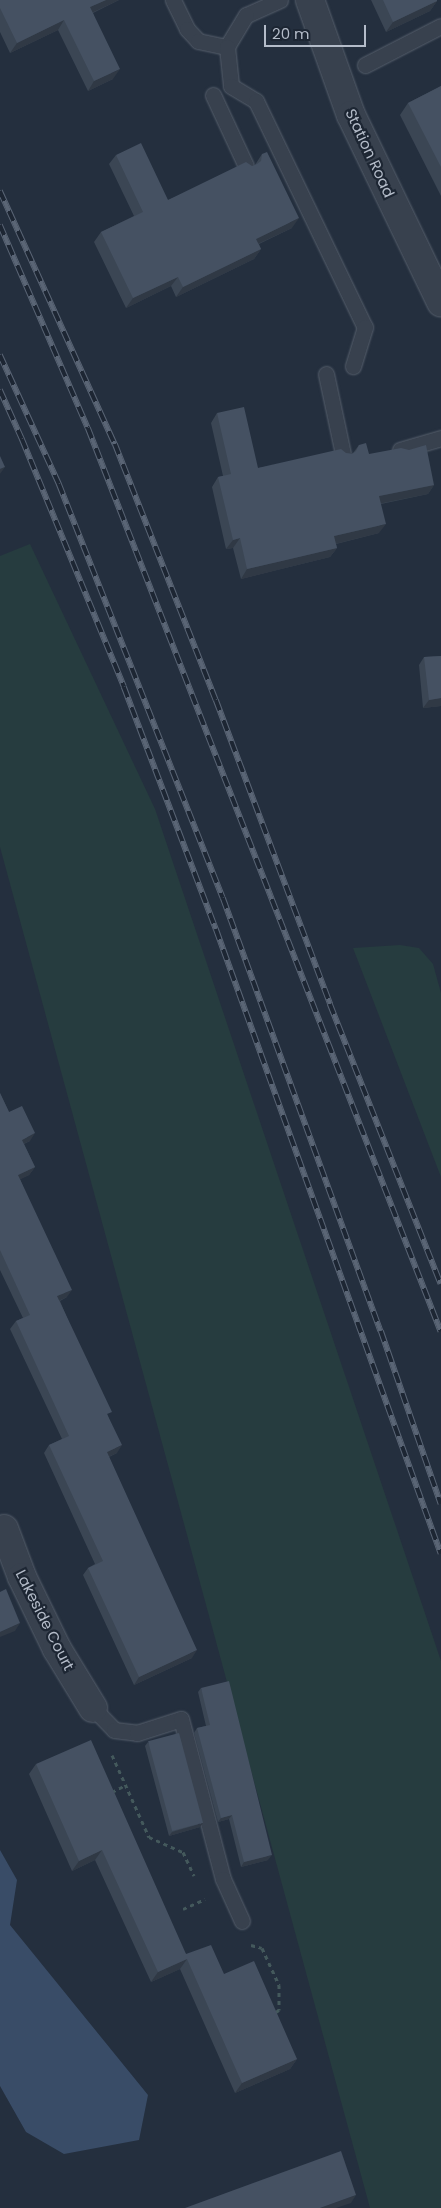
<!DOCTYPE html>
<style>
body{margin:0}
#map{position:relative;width:441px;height:2208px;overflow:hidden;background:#242f3e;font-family:Poppins,sans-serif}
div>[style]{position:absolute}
.green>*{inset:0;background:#263c3f}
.water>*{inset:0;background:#394c67}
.path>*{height:3px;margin-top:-1.5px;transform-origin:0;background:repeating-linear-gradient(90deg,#44595c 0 4px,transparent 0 8px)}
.roads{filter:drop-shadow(0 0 1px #565f6c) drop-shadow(0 0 1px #565f6c)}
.lane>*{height:15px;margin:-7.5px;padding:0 7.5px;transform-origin:7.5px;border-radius:7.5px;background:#38414e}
.street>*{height:28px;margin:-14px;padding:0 14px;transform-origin:14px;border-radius:14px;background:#38414e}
.rail>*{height:5.5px;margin-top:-2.75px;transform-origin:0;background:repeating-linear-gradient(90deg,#1d2633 0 11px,#5a6575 0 22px);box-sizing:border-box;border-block:1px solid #5a6575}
.wall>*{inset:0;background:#3b4654}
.shaded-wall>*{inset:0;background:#303945}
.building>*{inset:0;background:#455162;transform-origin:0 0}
span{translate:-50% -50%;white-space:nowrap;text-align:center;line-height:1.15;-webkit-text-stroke:4.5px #1d2633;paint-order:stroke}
.street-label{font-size:15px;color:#b4bcc9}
.scale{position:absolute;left:264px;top:25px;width:102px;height:22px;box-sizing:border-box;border:2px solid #b4bcc9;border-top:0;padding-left:6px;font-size:15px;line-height:18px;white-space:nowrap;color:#b4bcc9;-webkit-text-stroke:4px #1d2633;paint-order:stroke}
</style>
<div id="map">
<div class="green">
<i style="clip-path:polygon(30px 544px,155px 809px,441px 1661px,441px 2208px,370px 2208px,0 847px,0 556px)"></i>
<i style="clip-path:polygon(400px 945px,419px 948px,433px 964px,441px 993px,441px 1177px,353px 948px)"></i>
</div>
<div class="water">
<i style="clip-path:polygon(0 1850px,17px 1880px,10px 1925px,148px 2095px,139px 2140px,64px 2154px,26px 2132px,0 2086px)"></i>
</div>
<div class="path">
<i style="left:112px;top:1755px;width:90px;rotate:65.7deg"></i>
<i style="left:149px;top:1837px;width:37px;rotate:24deg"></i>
<i style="left:183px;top:1852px;width:26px;rotate:65deg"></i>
<i style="left:112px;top:1792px;width:16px;rotate:-27deg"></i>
<i style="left:183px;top:1909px;width:24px;rotate:-24deg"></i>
<i style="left:251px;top:1945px;width:11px;rotate:15deg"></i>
<i style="left:262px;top:1948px;width:41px;rotate:65.3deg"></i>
<i style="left:279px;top:1985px;width:25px;rotate:90deg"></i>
<i style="left:279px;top:2010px;width:6px;rotate:149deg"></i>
</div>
<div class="roads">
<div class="lane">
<i style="left:173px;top:0;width:32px;rotate:64deg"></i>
<i style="left:187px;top:29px;width:16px;rotate:47deg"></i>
<i style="left:198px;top:41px;width:30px;rotate:12deg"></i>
<i style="left:280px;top:0;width:37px;rotate:156deg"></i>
<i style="left:246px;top:15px;width:37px;rotate:121deg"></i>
<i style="left:227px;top:47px;width:39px;rotate:84deg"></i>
<i style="left:231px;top:86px;width:29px;rotate:31deg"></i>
<i style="left:256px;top:101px;width:251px;rotate:64.3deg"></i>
<i style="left:365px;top:327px;width:41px;rotate:107.1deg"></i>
<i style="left:365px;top:65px;width:85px;rotate:-27.2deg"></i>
<i style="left:213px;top:95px;width:78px;rotate:65.1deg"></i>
<i style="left:326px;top:374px;width:82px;rotate:78deg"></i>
<i style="left:400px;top:450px;width:43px;rotate:-16.3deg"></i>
<i style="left:93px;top:1708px;width:30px;rotate:46deg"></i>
<i style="left:114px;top:1730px;width:23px;rotate:7deg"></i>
<i style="left:137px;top:1733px;width:46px;rotate:-17.7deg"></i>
<i style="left:181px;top:1719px;width:165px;rotate:75.3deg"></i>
<i style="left:223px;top:1879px;width:46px;rotate:65.7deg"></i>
</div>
<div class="street">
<i style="left:310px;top:0;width:122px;rotate:70.4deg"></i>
<i style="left:351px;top:115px;width:208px;rotate:64.3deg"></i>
<i style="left:4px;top:1529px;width:51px;rotate:69.4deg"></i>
<i style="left:22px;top:1577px;width:80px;rotate:64.1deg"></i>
<i style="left:57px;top:1649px;width:69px;rotate:58.6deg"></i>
</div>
</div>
<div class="rail">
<i style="left:0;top:191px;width:278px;rotate:65.6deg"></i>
<i style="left:115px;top:444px;width:275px;rotate:68.5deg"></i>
<i style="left:216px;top:700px;width:325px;rotate:69.4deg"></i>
<i style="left:330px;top:1004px;width:301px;rotate:68.4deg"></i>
<i style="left:0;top:225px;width:221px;rotate:66.6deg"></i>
<i style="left:88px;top:428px;width:970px;rotate:68.67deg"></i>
<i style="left:0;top:355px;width:142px;rotate:65.4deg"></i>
<i style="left:59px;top:484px;width:445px;rotate:68.4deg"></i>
<i style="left:223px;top:898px;width:461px;rotate:70deg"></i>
<i style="left:381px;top:1331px;width:183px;rotate:70.9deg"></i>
<i style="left:0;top:390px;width:54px;rotate:65.8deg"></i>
<i style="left:22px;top:439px;width:268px;rotate:67.6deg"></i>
<i style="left:124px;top:687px;width:259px;rotate:69.2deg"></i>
<i style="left:216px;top:929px;width:664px;rotate:70.2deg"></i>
</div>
<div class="wall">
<i style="clip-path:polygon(0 0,119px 0,93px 13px,113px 79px,88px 91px,58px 30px,10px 53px,0 32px)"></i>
<i style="clip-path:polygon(371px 0,437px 0,437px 1px,430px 11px,386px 32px)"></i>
<i style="clip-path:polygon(441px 86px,441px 196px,400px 115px,408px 103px)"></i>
<i style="clip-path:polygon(262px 154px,292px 228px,259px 244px,261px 249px,254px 259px,176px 297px,171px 286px,126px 308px,94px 242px,101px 232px,134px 216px,109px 164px,116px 155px,168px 200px,252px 166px,255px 165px)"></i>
<i style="clip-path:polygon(217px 413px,258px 468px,346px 453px,353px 453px,359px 445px,369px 454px,434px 485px,428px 494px,381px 504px,379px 533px,336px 544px,337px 548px,330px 557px,241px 579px,233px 548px,226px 549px,212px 487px,218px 477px,223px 476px,211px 423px)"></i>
<i style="clip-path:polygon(441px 656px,441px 706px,423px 708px,419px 665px,424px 657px)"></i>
<i style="clip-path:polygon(0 1093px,9px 1112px,30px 1141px,24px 1144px,35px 1167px,29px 1175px,20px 1179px,67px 1297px,60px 1301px,108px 1416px,117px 1453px,109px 1457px,192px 1658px,134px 1685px,83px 1575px,88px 1568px,95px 1564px,44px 1453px,49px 1445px,62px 1439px,10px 1329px,16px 1321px,23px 1318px,0 1270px)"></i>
<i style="clip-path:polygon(201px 1688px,268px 1860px,241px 1867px,229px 1819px,218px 1822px,194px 1733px,197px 1728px,206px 1726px,198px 1692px)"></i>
<i style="clip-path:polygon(148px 1742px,200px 1827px,169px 1836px,145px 1746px)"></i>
<i style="clip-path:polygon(36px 1764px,186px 1954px,224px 1974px,297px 2059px,290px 2069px,235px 2093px,180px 1969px,151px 1982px,95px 1860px,72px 1871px,29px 1774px)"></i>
</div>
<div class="shaded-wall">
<i style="clip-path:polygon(106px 0,119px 0,83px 17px,90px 7px)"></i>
<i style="clip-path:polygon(437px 1px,430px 11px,386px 32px,393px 22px)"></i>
<i style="clip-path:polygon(64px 20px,58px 30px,10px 53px,17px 43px)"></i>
<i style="clip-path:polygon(120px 69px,113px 79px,88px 91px,94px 81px)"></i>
<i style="clip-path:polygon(299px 218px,292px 228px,249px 248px,256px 239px)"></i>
<i style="clip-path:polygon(261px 249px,254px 259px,176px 297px,183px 287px)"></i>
<i style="clip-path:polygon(178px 277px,171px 286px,126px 308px,133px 298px)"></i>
<i style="clip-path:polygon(5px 467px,0 474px,0 469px)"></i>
<i style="clip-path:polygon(434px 485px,428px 494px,373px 505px,379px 496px)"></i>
<i style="clip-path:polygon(386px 524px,379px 533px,327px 546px,334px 536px)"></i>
<i style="clip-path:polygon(240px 538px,233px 548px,226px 549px,233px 540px)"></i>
<i style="clip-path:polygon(337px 548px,330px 557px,241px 579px,247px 569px)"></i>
<i style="clip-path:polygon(441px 698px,441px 706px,423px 708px,429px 700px)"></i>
<i style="clip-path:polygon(35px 1133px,30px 1141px,16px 1147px,22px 1140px)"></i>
<i style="clip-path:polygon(35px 1167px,29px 1175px,13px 1183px,18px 1175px)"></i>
<i style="clip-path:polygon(72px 1290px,67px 1297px,52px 1304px,57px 1296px)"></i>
<i style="clip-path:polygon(122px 1445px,117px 1453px,101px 1460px,107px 1452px)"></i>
<i style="clip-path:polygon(20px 1623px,15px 1631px,0 1637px,0 1632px)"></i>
<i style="clip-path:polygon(197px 1650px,192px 1658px,134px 1685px,139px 1677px)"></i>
<i style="clip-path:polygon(232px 1815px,229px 1819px,218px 1822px,221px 1818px)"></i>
<i style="clip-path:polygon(203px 1823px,200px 1827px,169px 1836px,172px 1832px)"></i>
<i style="clip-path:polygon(102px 1850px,95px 1860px,72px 1871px,79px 1861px)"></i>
<i style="clip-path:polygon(272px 1855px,268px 1860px,241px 1867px,244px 1862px)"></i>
<i style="clip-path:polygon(187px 1959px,180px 1969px,151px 1982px,158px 1972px)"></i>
<i style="clip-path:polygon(297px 2059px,290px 2069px,235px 2093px,242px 2083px)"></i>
<i style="clip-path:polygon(356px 2195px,351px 2203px,336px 2208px,320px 2208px)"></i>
</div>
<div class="building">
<i style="clip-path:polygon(0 0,106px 0,90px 7px,120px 69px,94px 81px,64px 20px,17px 43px,0 8px)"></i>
<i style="clip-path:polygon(383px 0,437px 0,437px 1px,393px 22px)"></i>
<i style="clip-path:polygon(441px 86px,441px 167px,408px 103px)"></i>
<i style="clip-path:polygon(141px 143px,168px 200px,246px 162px,252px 166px,257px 164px,261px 161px,262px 154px,267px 152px,299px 218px,256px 239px,261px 249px,183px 287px,178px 277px,133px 298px,101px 232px,143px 212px,116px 155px)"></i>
<i style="clip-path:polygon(244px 407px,258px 468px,341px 449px,346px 453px,352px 454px,356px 451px,359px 445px,366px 443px,369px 454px,401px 448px,409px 450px,426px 445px,434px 485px,379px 496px,386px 524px,334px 536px,337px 548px,247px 569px,240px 538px,233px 540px,218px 477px,231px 474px,217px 413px)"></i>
<i style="clip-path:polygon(0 456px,5px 467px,0 469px)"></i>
<i style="clip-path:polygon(441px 656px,441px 698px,429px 700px,424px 657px)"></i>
<i style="clip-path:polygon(0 1093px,9px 1112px,22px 1106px,35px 1133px,22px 1140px,35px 1167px,18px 1175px,72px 1290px,57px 1296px,112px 1412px,107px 1414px,122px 1445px,107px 1452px,197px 1650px,139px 1677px,88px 1568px,103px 1561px,49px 1445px,69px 1436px,16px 1321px,30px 1315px,0 1250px)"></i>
<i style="clip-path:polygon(6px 1589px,20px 1623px,0 1632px,0 1592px)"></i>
<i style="clip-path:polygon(229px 1681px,272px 1855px,244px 1862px,232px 1815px,221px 1818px,197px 1728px,210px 1725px,201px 1688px)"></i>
<i style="left:179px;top:1733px;width:93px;height:32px;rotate:75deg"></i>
<i style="clip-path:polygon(91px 1740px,186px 1954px,211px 1945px,224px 1974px,254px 1961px,297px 2059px,242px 2083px,187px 1959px,158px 1972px,102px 1850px,79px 1861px,36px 1764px)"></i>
<i style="clip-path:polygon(341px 2151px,356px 2195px,320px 2208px,185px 2208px)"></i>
</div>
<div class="street-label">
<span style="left:370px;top:153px;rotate:65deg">Station Road</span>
<span style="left:45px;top:1620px;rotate:63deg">Lakeside Court</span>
</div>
<div class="scale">20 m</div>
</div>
